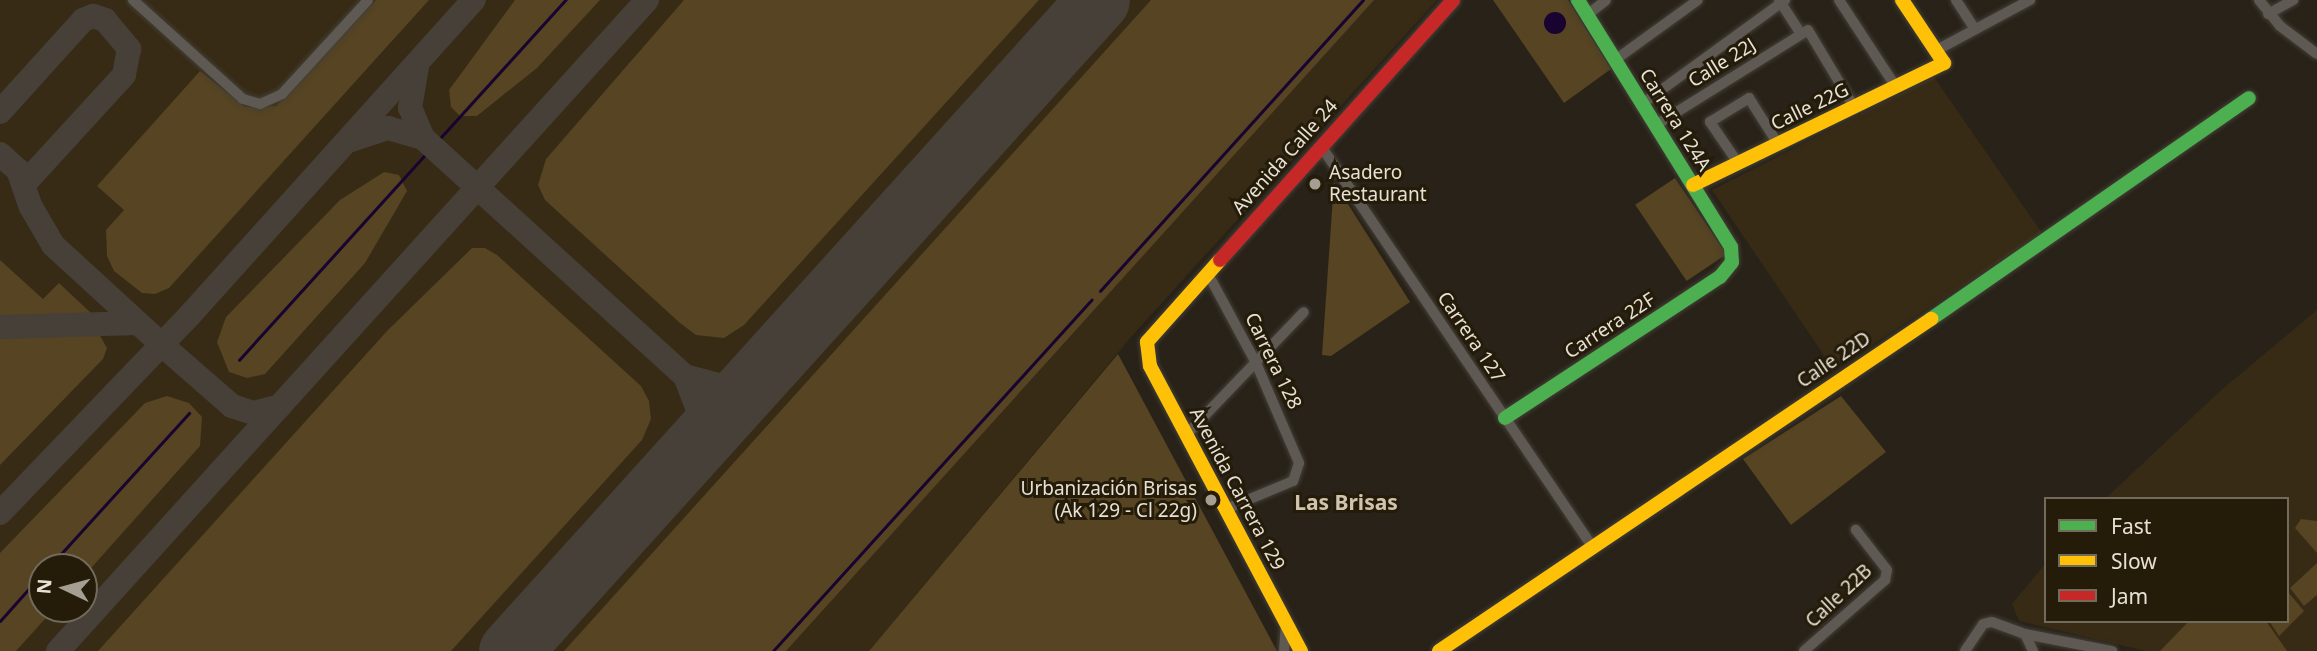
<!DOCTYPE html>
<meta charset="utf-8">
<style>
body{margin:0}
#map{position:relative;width:2317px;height:651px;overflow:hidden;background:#282218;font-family:"Noto Sans",sans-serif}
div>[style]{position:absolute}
.built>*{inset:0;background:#372b15}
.green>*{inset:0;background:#564422;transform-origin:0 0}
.water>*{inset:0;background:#190330}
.round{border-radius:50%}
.stream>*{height:2.5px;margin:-1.25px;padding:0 1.25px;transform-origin:1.25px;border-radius:1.25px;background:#190330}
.taxiway>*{height:24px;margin:-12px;padding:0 12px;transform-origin:12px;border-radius:12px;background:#464038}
.runway>*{height:63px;margin:-31.5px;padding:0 31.5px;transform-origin:31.5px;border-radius:31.5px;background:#464038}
.roads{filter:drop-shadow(0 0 2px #433f37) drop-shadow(0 0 2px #433f37)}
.street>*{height:10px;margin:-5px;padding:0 5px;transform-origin:5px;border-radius:5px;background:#5e5a53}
.fast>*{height:14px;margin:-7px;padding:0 7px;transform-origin:7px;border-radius:7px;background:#4caf50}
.slow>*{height:14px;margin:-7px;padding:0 7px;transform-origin:7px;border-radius:7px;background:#ffc107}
.jam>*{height:14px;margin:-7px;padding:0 7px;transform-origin:7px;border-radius:7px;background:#c62828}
.dots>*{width:19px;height:19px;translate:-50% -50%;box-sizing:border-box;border:4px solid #241b09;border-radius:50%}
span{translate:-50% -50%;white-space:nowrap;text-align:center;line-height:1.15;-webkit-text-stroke:6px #241b09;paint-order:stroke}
.street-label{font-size:19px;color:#e7e1d5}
.poi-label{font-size:19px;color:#e7e1d5}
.left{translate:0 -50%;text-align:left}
.right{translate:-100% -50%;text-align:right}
.neighbourhood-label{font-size:21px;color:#d1c4ae;font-weight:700}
.legend{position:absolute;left:2044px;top:497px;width:245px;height:126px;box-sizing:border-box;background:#241b09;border:2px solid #726a5b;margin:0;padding:9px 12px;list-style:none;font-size:21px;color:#e7e1d5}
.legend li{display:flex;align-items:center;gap:14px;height:35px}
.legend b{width:35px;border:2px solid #726a5b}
.north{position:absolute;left:28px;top:553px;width:70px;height:70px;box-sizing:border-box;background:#241b09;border:2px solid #726a5b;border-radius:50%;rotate:275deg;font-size:19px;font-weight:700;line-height:28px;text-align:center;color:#e7e1d5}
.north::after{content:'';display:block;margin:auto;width:24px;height:32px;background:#a49e93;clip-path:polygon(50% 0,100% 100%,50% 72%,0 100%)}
</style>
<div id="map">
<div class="built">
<i style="clip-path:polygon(evenodd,0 0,1437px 0,1132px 336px,869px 651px,0 651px,0 0,42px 567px,84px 567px,84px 609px,42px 609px,42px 567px)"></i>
<i style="clip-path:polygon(1934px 77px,2042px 233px,1834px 370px,1712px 190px)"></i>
<i style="clip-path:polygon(2317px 310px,2317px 651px,2146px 651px,2019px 621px,2012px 604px,2046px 563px,2046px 621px,2287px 621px,2287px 499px,2105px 499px,2219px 392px)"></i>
</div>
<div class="green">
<i style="clip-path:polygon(376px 0,429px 0,169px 288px,155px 294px,142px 293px,114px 271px,107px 256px,106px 230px,124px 210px,97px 186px,200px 71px,245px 107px,276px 106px)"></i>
<i style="clip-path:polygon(515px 0,600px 0,537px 68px,477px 116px,460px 116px,451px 107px,449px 90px)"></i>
<i style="clip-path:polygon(684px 0,1039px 0,744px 325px,724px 338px,696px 335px,680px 323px,545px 200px,538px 185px,546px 159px)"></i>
<i style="clip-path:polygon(1151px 0,1374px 0,786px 651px,564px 651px)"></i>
<i style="clip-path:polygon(1493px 0,1568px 0,1611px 69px,1564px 103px)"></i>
<i style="clip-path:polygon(384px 172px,399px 175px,407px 191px,365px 263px,265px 374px,247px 378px,229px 372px,217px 342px,226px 317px,340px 200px)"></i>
<i style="left:1675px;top:178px;width:92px;height:48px;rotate:56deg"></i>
<i style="clip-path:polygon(1334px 182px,1410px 302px,1331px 356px,1322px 355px)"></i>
<i style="clip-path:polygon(472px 248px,485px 248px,497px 255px,641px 386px,649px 401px,651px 419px,642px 440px,451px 651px,98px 651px,387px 331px)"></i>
<i style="clip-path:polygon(0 260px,43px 299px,59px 283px,92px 314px,0 319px)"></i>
<i style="clip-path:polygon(99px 334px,107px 348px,103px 359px,0 465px,0 338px)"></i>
<i style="clip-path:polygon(1118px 354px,1277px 651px,869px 651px)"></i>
<i style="clip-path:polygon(167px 396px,189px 403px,202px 417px,200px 446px,84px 576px,84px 567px,42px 567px,42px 609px,54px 609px,16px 651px,0 651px,0 553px,145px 403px)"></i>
<i style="clip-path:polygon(1841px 396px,1886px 452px,1791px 525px,1743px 459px)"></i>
<i style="clip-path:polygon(2301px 519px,2317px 521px,2317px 553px,2295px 528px)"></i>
<i style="clip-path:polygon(2317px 563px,2317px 595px,2304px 606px,2290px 588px)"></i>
<i style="clip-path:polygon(2287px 591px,2304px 611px,2279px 636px,2269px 621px,2287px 621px)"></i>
<i style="clip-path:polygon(2189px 621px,2266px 621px,2287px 651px,2160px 651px)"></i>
</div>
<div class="water">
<i class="round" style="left:1544px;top:12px;width:22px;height:22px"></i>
</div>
<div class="stream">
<i style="left:1100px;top:291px;width:392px;rotate:-47.9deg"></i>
<i style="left:239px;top:360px;width:486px;rotate:-47.8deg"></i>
<i style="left:49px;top:567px;width:208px;rotate:-47.7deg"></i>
<i style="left:0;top:621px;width:63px;rotate:-48.2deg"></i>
<i style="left:773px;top:651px;width:474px;rotate:-47.8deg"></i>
</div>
<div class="taxiway">
<i style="left:0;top:112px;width:124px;rotate:-47.9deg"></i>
<i style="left:83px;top:20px;width:11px;rotate:-22deg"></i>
<i style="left:93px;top:16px;width:13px;rotate:18deg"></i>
<i style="left:105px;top:20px;width:38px;rotate:50deg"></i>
<i style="left:129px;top:49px;width:26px;rotate:101deg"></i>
<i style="left:124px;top:75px;width:148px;rotate:132.5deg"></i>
<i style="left:423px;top:138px;width:354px;rotate:42.3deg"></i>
<i style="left:685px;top:376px;width:38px;rotate:15deg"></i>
<i style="left:722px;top:386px;width:43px;rotate:-20.6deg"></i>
<i style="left:351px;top:140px;width:39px;rotate:-18deg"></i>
<i style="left:388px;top:128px;width:36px;rotate:16deg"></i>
<i style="left:423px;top:138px;width:33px;rotate:-113deg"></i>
<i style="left:410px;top:108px;width:42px;rotate:-80.3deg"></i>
<i style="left:0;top:154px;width:24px;rotate:42deg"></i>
<i style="left:18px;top:170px;width:39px;rotate:71deg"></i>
<i style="left:31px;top:207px;width:44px;rotate:59.9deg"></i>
<i style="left:53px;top:245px;width:148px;rotate:42.5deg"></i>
<i style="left:162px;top:345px;width:93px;rotate:41.1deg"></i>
<i style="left:232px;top:406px;width:23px;rotate:18deg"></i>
<i style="left:254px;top:413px;width:27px;rotate:-15deg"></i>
<i style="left:0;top:327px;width:138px;rotate:-1.7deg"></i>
<i style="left:685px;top:376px;width:39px;rotate:69deg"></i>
<i style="left:699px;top:412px;width:26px;rotate:97deg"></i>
<i style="left:696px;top:438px;width:18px;rotate:117deg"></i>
<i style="left:0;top:513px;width:273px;rotate:-46.2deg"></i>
<i style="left:189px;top:316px;width:426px;rotate:-48deg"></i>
<i style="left:58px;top:651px;width:878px;rotate:-47.86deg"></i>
</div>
<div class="runway">
<i style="left:510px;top:651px;width:877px;rotate:-47.91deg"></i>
</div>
<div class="roads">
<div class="street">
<i style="left:133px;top:0;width:148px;rotate:42deg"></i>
<i style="left:243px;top:99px;width:18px;rotate:16deg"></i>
<i style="left:260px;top:104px;width:24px;rotate:-24deg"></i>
<i style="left:282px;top:94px;width:127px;rotate:-47.5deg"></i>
<i style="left:1779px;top:0;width:40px;rotate:57.1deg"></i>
<i style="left:1839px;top:0;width:104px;rotate:56.8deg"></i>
<i style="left:1956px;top:0;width:33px;rotate:57deg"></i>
<i style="left:2259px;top:0;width:33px;rotate:51deg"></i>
<i style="left:2280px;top:26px;width:46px;rotate:37.1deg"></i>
<i style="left:2268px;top:14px;width:29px;rotate:-29deg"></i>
<i style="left:1587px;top:15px;width:24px;rotate:-38deg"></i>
<i style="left:1935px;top:51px;width:108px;rotate:-28.2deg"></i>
<i style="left:1615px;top:60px;width:102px;rotate:-35.9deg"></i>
<i style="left:1642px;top:104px;width:177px;rotate:-36deg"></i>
<i style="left:1656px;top:125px;width:179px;rotate:-32deg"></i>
<i style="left:1808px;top:30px;width:90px;rotate:59.1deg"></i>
<i style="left:1321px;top:146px;width:484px;rotate:55.9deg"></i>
<i style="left:1738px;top:163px;width:50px;rotate:-124.3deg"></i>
<i style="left:1710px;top:122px;width:46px;rotate:-31.6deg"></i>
<i style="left:1749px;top:98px;width:54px;rotate:57.8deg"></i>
<i style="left:1207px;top:272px;width:103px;rotate:61.7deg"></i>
<i style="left:1256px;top:363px;width:109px;rotate:66.7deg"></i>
<i style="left:1299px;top:463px;width:19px;rotate:108deg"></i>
<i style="left:1293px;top:481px;width:73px;rotate:157.3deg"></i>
<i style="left:1186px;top:435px;width:170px;rotate:-46.2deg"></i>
<i style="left:2025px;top:634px;width:19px;rotate:65deg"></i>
<i style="left:1284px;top:651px;width:27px;rotate:-86deg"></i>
<i style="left:1804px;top:651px;width:108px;rotate:-41.2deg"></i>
<i style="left:1885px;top:580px;width:10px;rotate:-79deg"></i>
<i style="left:1887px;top:570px;width:51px;rotate:-127.8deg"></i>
<i style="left:1965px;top:651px;width:32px;rotate:-56deg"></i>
<i style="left:1983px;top:624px;width:9px;rotate:-13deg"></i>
<i style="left:1992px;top:622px;width:35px;rotate:20deg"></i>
<i style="left:2025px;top:634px;width:89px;rotate:11.1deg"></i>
</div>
<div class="fast">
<i style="left:1931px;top:319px;width:387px;rotate:-34.8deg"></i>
<i style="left:1505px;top:418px;width:257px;rotate:-33.3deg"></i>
<i style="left:1720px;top:277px;width:19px;rotate:-51deg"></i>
<i style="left:1732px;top:262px;width:15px;rotate:-94deg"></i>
<i style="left:1731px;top:247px;width:291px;rotate:-121.8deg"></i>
</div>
<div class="slow">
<i style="left:1693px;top:185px;width:279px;rotate:-25.9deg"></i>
<i style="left:1944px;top:63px;width:76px;rotate:-123.7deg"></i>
<i style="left:1220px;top:260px;width:110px;rotate:131.7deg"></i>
<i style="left:1147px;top:342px;width:24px;rotate:83deg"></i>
<i style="left:1150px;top:366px;width:323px;rotate:62.1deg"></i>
<i style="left:1439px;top:651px;width:594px;rotate:-34.01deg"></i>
</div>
<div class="jam">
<i style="left:1220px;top:260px;width:349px;rotate:-48.1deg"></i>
</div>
</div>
<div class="dots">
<i style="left:1315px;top:184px;background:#a49e93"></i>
<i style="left:1211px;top:500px;background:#a49e93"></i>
</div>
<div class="street-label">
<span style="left:1722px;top:63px;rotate:-32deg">Calle 22J</span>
<span style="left:1810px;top:107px;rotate:-26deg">Calle 22G</span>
<span style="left:1675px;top:120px;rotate:58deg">Carrera 124A</span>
<span style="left:1285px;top:157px;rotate:-48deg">Avenida Calle 24</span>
<span style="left:1610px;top:326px;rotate:-33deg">Carrera 22F</span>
<span style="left:1471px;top:337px;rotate:56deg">Carrera 127</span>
<span style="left:1834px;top:360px;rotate:-34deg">Calle 22D</span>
<span style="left:1273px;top:361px;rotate:64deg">Carrera 128</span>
<span style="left:1237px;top:489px;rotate:62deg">Avenida Carrera 129</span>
<span style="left:1839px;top:596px;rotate:-43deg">Calle 22B</span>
</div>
<div class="poi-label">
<span class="left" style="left:1329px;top:184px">Asadero<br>Restaurant</span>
<span class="right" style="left:1197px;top:500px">Urbanización Brisas<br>(Ak 129 - Cl 22g)</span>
</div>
<div class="neighbourhood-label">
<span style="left:1346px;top:502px">Las Brisas</span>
</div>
<ul class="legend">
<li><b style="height:9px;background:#4caf50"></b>Fast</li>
<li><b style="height:9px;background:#ffc107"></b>Slow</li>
<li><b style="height:9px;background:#c62828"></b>Jam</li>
</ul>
<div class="north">N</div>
</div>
